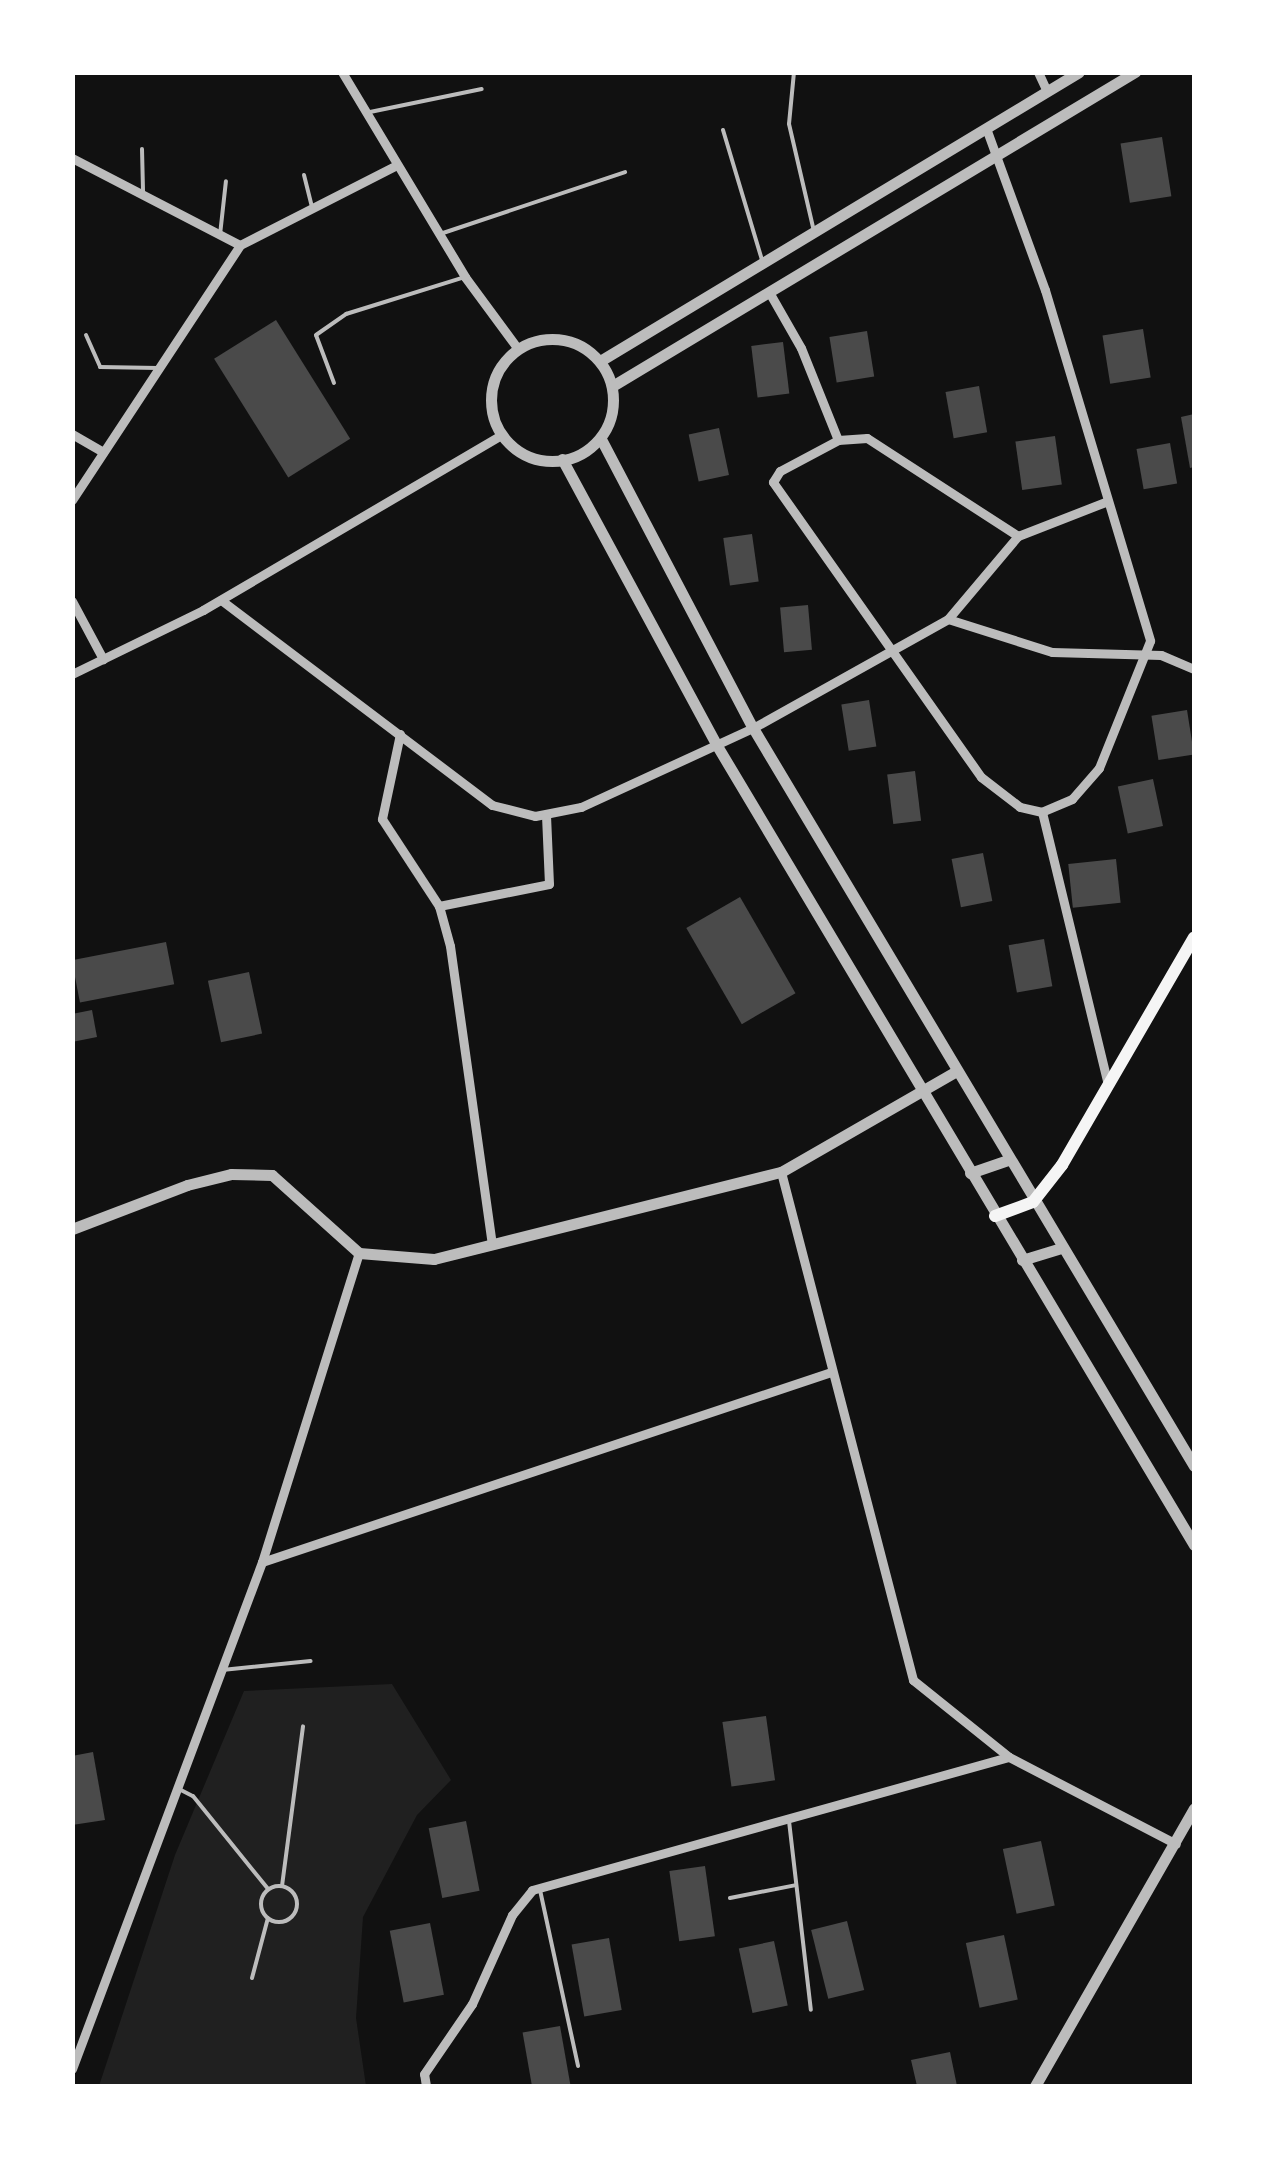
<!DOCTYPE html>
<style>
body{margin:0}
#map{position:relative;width:1267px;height:2159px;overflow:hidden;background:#111;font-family:"Times New Roman",serif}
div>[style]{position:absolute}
.green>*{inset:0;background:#202020}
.building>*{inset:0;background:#4a4a4a;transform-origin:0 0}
.service>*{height:4px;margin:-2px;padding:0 2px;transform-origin:2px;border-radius:2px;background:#bcbcbc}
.service>.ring{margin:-2px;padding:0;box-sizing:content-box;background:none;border:4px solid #bcbcbc;border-radius:50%}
.minor>*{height:9px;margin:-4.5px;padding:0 4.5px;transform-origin:4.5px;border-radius:4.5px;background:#bcbcbc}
.tertiary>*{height:11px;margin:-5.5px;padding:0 5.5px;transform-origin:5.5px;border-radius:5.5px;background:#bcbcbc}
.tertiary>.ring{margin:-5.5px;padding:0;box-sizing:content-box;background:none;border:11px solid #bcbcbc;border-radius:50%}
.secondary>*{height:12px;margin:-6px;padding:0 6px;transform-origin:6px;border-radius:6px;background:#f5f5f5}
span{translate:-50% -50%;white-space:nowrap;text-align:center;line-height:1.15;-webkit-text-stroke:8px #fff;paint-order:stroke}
.frame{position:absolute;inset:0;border:75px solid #fff;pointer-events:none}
</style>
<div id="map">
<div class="green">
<i style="clip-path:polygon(392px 1684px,451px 1780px,417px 1815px,363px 1917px,356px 2018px,366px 2086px,99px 2086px,175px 1855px,244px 1691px)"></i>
</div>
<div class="building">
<i style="left:1162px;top:137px;width:60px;height:42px;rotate:81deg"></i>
<i style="left:276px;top:320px;width:140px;height:73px;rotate:58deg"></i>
<i style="left:1143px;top:329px;width:49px;height:41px;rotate:81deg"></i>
<i style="left:867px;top:331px;width:46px;height:38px;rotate:81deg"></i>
<i style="left:783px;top:342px;width:52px;height:32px;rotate:83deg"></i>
<i style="left:979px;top:386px;width:47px;height:34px;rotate:80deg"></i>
<i style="clip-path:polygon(1194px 414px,1194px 467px,1190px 468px,1181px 417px)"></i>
<i style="left:719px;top:428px;width:48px;height:31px;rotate:78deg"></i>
<i style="left:1055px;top:436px;width:49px;height:40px;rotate:82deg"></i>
<i style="left:1170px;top:443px;width:41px;height:34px;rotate:80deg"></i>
<i style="left:752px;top:534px;width:48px;height:29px;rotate:82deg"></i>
<i style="left:808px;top:605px;width:45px;height:28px;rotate:85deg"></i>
<i style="left:869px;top:700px;width:47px;height:28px;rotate:81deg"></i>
<i style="left:1187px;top:710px;width:45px;height:36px;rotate:81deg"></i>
<i style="left:915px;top:771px;width:50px;height:28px;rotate:83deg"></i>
<i style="left:1153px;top:779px;width:48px;height:36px;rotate:78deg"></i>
<i style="left:983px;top:853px;width:49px;height:32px;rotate:79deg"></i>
<i style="left:1116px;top:859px;width:44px;height:48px;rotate:84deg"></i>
<i style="left:740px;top:897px;width:111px;height:62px;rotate:60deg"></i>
<i style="left:1044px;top:939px;width:48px;height:36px;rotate:80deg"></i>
<i style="left:166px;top:942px;width:43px;height:96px;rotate:79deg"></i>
<i style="left:249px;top:972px;width:63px;height:42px;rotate:78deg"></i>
<i style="clip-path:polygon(92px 1010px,97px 1037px,72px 1042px,72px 1014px)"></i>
<i style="left:766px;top:1716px;width:65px;height:44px;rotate:82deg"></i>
<i style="clip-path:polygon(93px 1752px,105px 1820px,72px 1825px,72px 1756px)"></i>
<i style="left:466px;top:1821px;width:71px;height:38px;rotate:79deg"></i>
<i style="left:1041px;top:1841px;width:66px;height:39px;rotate:78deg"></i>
<i style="left:705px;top:1866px;width:71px;height:36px;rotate:82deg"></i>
<i style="left:847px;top:1921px;width:71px;height:37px;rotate:76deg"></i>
<i style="left:430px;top:1923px;width:73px;height:41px;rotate:79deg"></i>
<i style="left:1004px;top:1935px;width:66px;height:39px;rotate:78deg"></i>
<i style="left:609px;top:1938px;width:73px;height:38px;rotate:80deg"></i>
<i style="left:774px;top:1941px;width:66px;height:36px;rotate:78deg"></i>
<i style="left:560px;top:2026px;width:61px;height:38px;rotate:80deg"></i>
<i style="clip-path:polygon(950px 2052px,957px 2086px,917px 2086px,911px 2060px)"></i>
</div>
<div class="service">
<i style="left:794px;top:72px;width:52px;rotate:95.5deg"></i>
<i style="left:789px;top:124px;width:106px;rotate:76.9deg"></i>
<i style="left:370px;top:112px;width:114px;rotate:-11.6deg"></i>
<i style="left:723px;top:130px;width:136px;rotate:73.3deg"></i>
<i style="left:142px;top:149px;width:42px;rotate:88.6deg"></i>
<i style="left:304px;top:175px;width:34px;rotate:76deg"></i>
<i style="left:443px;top:233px;width:192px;rotate:-18.5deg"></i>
<i style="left:220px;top:235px;width:54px;rotate:-83.7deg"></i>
<i style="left:86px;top:335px;width:35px;rotate:66deg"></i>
<i style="left:100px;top:367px;width:58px;rotate:1deg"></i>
<i style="left:334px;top:383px;width:51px;rotate:-110.6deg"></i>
<i style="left:316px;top:335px;width:37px;rotate:-35deg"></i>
<i style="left:346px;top:314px;width:125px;rotate:-17.3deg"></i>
<i style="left:222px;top:1670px;width:89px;rotate:-5.8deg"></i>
<i style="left:177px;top:1788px;width:18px;rotate:27deg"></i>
<i style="left:193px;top:1796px;width:119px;rotate:51.1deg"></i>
<i style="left:789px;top:1821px;width:190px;rotate:83.4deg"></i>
<i style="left:282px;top:1886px;width:161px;rotate:-82.5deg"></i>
<i class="ring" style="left:261px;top:1886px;width:32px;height:32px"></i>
<i style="left:540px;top:1890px;width:180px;rotate:77.8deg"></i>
<i style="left:730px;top:1898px;width:67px;rotate:-11.1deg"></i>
<i style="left:252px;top:1978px;width:62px;rotate:-75.1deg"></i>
</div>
<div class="minor">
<i style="left:342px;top:72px;width:239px;rotate:59deg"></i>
<i style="left:465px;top:277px;width:89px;rotate:53.6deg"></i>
<i style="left:1038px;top:72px;width:21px;rotate:65deg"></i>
<i style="left:986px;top:128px;width:172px;rotate:70deg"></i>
<i style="left:1045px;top:290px;width:366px;rotate:73.3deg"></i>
<i style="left:1150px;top:641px;width:137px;rotate:111.9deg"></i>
<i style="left:1099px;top:768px;width:41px;rotate:131.1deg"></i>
<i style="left:1072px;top:799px;width:33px;rotate:157deg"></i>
<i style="left:1042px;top:812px;width:23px;rotate:-167deg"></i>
<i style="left:1020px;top:807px;width:49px;rotate:-142.4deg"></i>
<i style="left:981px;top:777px;width:361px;rotate:-125.2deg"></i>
<i style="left:773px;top:482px;width:13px;rotate:-58deg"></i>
<i style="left:780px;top:471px;width:66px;rotate:-28.1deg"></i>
<i style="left:838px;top:440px;width:29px;rotate:-4deg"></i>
<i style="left:867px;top:438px;width:180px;rotate:33deg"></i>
<i style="left:72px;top:158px;width:189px;rotate:27.4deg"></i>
<i style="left:769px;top:292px;width:64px;rotate:60.3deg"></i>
<i style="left:801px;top:348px;width:99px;rotate:68.1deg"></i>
<i style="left:72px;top:434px;width:36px;rotate:30deg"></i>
<i style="left:72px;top:500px;width:305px;rotate:-56.6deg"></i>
<i style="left:240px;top:245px;width:176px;rotate:-27deg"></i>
<i style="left:221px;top:600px;width:340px;rotate:37.1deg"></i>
<i style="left:492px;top:805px;width:44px;rotate:14.3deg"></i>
<i style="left:535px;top:816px;width:47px;rotate:-11.1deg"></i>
<i style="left:581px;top:807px;width:189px;rotate:-24.7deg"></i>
<i style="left:753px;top:728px;width:223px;rotate:-29.2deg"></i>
<i style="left:948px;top:619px;width:109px;rotate:-49.9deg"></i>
<i style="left:1018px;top:536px;width:93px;rotate:-21.3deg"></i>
<i style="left:72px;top:601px;width:66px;rotate:61.9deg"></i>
<i style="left:948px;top:619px;width:109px;rotate:17.6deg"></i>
<i style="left:1052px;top:652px;width:109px;rotate:1.6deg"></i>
<i style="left:1161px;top:655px;width:36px;rotate:23deg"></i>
<i style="left:72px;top:674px;width:146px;rotate:-26deg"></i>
<i style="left:203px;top:610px;width:346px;rotate:-30.4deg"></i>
<i style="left:400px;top:734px;width:87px;rotate:102deg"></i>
<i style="left:382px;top:819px;width:104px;rotate:56.8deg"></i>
<i style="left:439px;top:906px;width:41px;rotate:74.6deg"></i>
<i style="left:450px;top:946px;width:301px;rotate:82deg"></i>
<i style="left:1042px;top:812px;width:276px;rotate:76.4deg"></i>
<i style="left:439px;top:906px;width:112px;rotate:-11.3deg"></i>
<i style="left:549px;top:884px;width:69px;rotate:-92.5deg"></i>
<i style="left:781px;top:1172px;width:525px;rotate:75.43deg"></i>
<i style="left:913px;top:1680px;width:123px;rotate:38.7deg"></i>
<i style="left:1009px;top:1757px;width:188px;rotate:27.5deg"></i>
<i style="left:262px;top:1562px;width:600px;rotate:-18.47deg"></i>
<i style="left:72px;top:2069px;width:541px;rotate:-69.46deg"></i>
<i style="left:262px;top:1562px;width:324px;rotate:-72.6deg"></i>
<i style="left:426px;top:2086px;width:12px;rotate:-99deg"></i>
<i style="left:424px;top:2074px;width:85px;rotate:-55.6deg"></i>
<i style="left:472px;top:2004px;width:98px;rotate:-65.8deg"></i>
<i style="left:512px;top:1915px;width:32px;rotate:-51deg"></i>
<i style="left:532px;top:1890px;width:495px;rotate:-15.6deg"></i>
</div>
<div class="tertiary">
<i class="ring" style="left:491px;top:339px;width:111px;height:111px"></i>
<i style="left:600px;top:361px;width:559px;rotate:-31.1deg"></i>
<i style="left:614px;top:385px;width:608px;rotate:-31deg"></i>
<i style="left:601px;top:439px;width:327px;rotate:62.3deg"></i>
<i style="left:753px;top:728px;width:860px;rotate:59.14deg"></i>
<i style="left:562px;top:459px;width:324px;rotate:61.6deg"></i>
<i style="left:716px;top:744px;width:933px;rotate:59.17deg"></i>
<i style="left:970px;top:1173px;width:40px;rotate:-18.9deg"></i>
<i style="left:72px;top:1229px;width:123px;rotate:-20.9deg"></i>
<i style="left:187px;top:1185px;width:45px;rotate:-14deg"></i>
<i style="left:231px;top:1174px;width:41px;rotate:1.4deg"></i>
<i style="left:272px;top:1175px;width:117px;rotate:41.9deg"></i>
<i style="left:359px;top:1253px;width:75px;rotate:4.6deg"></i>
<i style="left:434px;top:1259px;width:358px;rotate:-14.1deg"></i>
<i style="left:781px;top:1172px;width:201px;rotate:-29.9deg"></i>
<i style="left:1022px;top:1260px;width:41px;rotate:-17.1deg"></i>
<i style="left:1035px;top:2086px;width:320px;rotate:-60.2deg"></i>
</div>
<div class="secondary">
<i style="left:995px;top:1216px;width:40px;rotate:-20.2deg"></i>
<i style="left:1033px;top:1202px;width:47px;rotate:-51.9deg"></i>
<i style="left:1062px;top:1165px;width:263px;rotate:-59.9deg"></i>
</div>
<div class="frame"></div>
</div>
